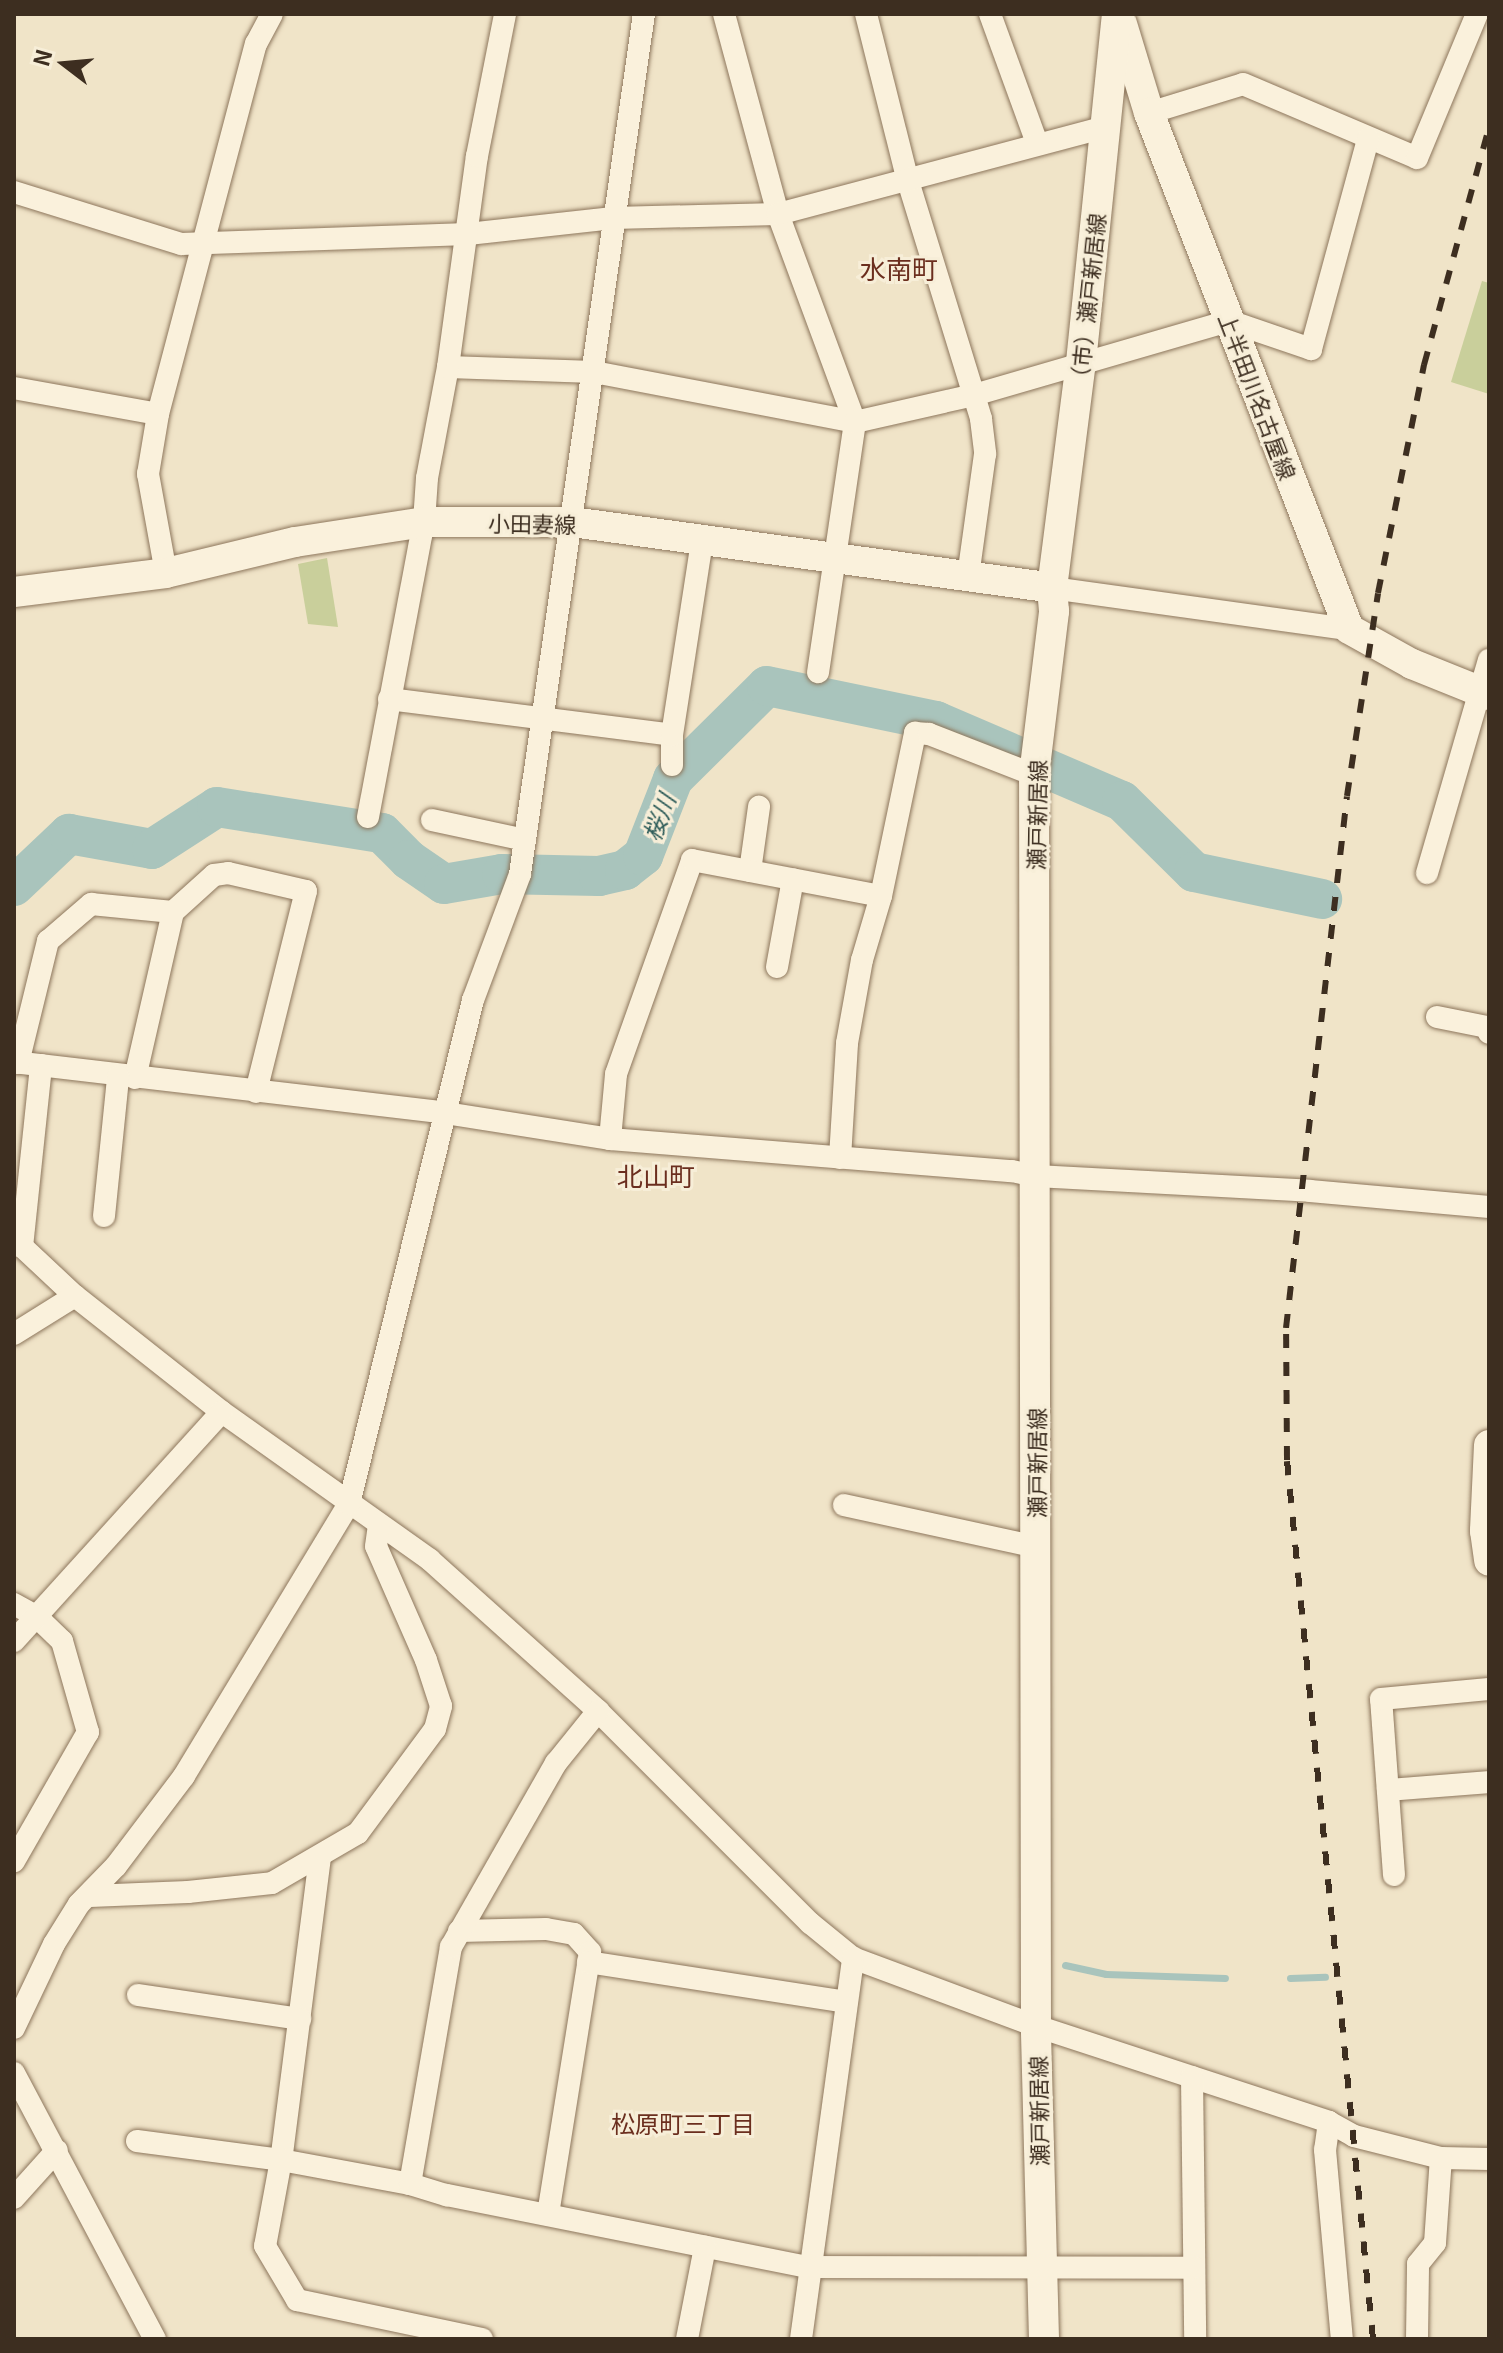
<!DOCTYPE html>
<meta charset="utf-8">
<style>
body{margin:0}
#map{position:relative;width:1503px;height:2353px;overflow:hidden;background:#f0e4c8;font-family:Georgia,"Noto Sans JP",serif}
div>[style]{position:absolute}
.green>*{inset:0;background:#c9cf9b}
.stream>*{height:7px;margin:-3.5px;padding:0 3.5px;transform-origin:3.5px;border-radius:3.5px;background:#a9c4bc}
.river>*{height:40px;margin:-20px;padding:0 20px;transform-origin:20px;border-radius:20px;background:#a9c4bc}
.roads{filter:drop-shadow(0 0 2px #8d765c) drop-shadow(0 0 2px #8d765c)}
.street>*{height:22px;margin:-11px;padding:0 11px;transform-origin:11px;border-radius:11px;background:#faf1dc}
.secondary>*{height:30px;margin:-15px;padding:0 15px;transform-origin:15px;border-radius:15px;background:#faf1dc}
.rail>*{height:6px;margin-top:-3px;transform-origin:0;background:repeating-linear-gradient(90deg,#3d2e20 0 14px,transparent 0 28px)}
span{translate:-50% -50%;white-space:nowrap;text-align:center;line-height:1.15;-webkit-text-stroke:6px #f7eed8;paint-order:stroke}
.street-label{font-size:22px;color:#3d2e20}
.water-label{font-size:24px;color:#2f5d5a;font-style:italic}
.neighbourhood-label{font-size:24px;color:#6b2e1e}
.quarter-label{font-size:26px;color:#6b2e1e}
.frame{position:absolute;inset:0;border:16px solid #3d2e20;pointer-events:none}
.north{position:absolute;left:24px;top:24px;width:80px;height:80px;-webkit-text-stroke:6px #f7eed8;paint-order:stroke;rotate:286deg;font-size:22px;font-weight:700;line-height:32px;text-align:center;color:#3d2e20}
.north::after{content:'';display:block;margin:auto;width:28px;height:36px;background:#3d2e20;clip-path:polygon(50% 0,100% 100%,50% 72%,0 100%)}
</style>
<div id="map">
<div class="green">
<i style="clip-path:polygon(1482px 281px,1489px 283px,1489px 394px,1451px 382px)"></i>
<i style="clip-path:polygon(327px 558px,338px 627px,308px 624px,298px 564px)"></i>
</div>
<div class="stream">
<i style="left:1065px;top:1965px;width:42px;rotate:12.4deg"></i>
<i style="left:1106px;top:1974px;width:119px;rotate:1.9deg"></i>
<i style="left:1290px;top:1978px;width:35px;rotate:-2deg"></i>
</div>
<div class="river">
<i style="left:14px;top:886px;width:76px;rotate:-43.4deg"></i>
<i style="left:69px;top:834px;width:84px;rotate:10.2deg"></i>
<i style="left:152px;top:849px;width:77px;rotate:-32.9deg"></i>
<i style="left:217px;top:807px;width:167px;rotate:9deg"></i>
<i style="left:382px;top:833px;width:38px;rotate:45deg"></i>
<i style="left:409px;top:860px;width:42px;rotate:34.4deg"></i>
<i style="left:444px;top:884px;width:59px;rotate:-9.8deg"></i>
<i style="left:502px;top:874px;width:97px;rotate:1.2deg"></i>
<i style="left:599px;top:876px;width:27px;rotate:-13deg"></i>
<i style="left:625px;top:870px;width:23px;rotate:-38deg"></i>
<i style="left:643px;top:856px;width:83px;rotate:-68.7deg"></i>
<i style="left:673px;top:779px;width:132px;rotate:-44.7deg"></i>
<i style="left:767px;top:686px;width:173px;rotate:11.7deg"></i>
<i style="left:936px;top:721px;width:202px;rotate:23.3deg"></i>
<i style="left:1122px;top:801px;width:101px;rotate:44.6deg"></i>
<i style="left:1194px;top:872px;width:131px;rotate:11.9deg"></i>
</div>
<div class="roads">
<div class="street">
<i style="left:724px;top:14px;width:207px;rotate:74.9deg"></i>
<i style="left:778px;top:214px;width:222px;rotate:69.7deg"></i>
<i style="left:855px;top:422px;width:253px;rotate:98.4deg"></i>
<i style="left:866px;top:14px;width:172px;rotate:75.9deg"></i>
<i style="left:908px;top:181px;width:249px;rotate:72.9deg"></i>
<i style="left:981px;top:419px;width:35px;rotate:83deg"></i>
<i style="left:985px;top:454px;width:123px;rotate:97.9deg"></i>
<i style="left:990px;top:14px;width:137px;rotate:70deg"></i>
<i style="left:1149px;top:113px;width:98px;rotate:-17.1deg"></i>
<i style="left:1243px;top:84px;width:189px;rotate:23deg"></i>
<i style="left:1417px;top:158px;width:156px;rotate:-67.4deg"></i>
<i style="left:14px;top:192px;width:175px;rotate:17.3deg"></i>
<i style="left:181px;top:244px;width:287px;rotate:-2deg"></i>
<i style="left:468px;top:234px;width:146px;rotate:-6.3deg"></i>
<i style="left:613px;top:218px;width:165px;rotate:-1.4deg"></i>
<i style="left:778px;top:214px;width:338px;rotate:-14.9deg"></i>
<i style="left:448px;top:367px;width:146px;rotate:2deg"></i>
<i style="left:594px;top:372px;width:266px;rotate:10.8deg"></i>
<i style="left:855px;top:422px;width:122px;rotate:-12.8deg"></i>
<i style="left:974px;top:395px;width:266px;rotate:-16.2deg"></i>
<i style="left:1229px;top:321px;width:87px;rotate:18.9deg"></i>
<i style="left:1311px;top:349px;width:218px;rotate:-74.8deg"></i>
<i style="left:14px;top:388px;width:146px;rotate:10.2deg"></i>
<i style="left:166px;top:573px;width:101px;rotate:-100.3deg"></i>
<i style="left:148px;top:474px;width:61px;rotate:-80.5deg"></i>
<i style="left:158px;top:414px;width:383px;rotate:-75.2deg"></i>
<i style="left:256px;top:44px;width:34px;rotate:-62deg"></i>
<i style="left:1052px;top:588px;width:300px;rotate:7.9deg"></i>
<i style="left:389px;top:699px;width:285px;rotate:7.2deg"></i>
<i style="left:672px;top:765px;width:30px;rotate:-90deg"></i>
<i style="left:672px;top:735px;width:195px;rotate:-81.2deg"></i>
<i style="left:368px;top:817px;width:300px;rotate:-79.3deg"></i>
<i style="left:424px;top:522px;width:44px;rotate:-86.1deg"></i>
<i style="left:427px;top:478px;width:113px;rotate:-79.3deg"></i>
<i style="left:448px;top:367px;width:213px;rotate:-82.2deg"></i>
<i style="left:477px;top:156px;width:145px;rotate:-78.8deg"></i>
<i style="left:432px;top:820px;width:95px;rotate:12.1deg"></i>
<i style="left:750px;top:871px;width:65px;rotate:-82deg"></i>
<i style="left:1427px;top:873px;width:222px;rotate:-73.8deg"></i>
<i style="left:777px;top:967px;width:89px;rotate:-79.7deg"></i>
<i style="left:1437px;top:1017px;width:51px;rotate:11.3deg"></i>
<i style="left:1487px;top:1027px;width:6px;rotate:72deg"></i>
<i style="left:14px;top:1062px;width:435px;rotate:6.7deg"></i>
<i style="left:446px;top:1113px;width:166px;rotate:9deg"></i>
<i style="left:610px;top:1139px;width:403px;rotate:4.6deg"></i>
<i style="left:1012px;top:1171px;width:25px;rotate:12deg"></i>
<i style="left:1036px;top:1176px;width:274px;rotate:3.1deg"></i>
<i style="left:1310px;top:1191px;width:180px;rotate:5.1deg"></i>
<i style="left:18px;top:1063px;width:126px;rotate:-76.2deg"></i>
<i style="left:48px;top:941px;width:57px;rotate:-40.7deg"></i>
<i style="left:91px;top:904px;width:82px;rotate:5.6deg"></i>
<i style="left:135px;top:1078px;width:170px;rotate:-77.1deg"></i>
<i style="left:173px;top:912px;width:55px;rotate:-42.1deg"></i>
<i style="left:214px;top:875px;width:14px;rotate:-8deg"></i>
<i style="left:228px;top:873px;width:80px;rotate:13deg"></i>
<i style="left:306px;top:891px;width:207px;rotate:104deg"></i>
<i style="left:610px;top:1139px;width:65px;rotate:-84.7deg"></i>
<i style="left:616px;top:1074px;width:227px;rotate:-70.4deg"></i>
<i style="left:692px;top:860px;width:192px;rotate:10.8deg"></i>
<i style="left:881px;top:896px;width:167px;rotate:-78.2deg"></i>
<i style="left:915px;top:733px;width:14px;rotate:4deg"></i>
<i style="left:929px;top:734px;width:113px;rotate:21.3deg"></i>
<i style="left:840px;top:1158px;width:115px;rotate:-86.5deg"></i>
<i style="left:847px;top:1043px;width:84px;rotate:-79.8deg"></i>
<i style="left:862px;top:960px;width:67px;rotate:-73.5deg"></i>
<i style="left:104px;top:1216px;width:140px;rotate:-84.2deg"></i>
<i style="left:14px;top:1239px;width:83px;rotate:43.1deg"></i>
<i style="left:75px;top:1296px;width:187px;rotate:38.3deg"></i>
<i style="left:222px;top:1412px;width:255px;rotate:35.4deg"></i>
<i style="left:430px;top:1560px;width:226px;rotate:41.9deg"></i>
<i style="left:598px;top:1711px;width:300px;rotate:45deg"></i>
<i style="left:810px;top:1923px;width:55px;rotate:39.1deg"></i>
<i style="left:853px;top:1958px;width:195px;rotate:20.4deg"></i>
<i style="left:1036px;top:2026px;width:308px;rotate:18.1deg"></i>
<i style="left:1329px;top:2122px;width:29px;rotate:29deg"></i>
<i style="left:1354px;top:2136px;width:90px;rotate:14.2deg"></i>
<i style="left:1441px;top:2158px;width:48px;rotate:1.2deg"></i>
<i style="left:22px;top:1247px;width:183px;rotate:-84deg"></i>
<i style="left:14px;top:1334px;width:72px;rotate:-31.9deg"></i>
<i style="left:844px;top:1505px;width:197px;rotate:12.3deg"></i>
<i style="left:14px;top:1604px;width:25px;rotate:29deg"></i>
<i style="left:36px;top:1616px;width:36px;rotate:44deg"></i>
<i style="left:62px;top:1641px;width:95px;rotate:74.1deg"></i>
<i style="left:88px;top:1732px;width:149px;rotate:119.8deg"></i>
<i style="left:14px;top:1641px;width:309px;rotate:-47.8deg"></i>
<i style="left:1388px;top:1790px;width:101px;rotate:-4.5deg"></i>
<i style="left:320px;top:1857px;width:305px;rotate:97.3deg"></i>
<i style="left:281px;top:2160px;width:87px;rotate:100.5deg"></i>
<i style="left:265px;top:2246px;width:63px;rotate:59.3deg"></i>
<i style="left:297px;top:2300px;width:189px;rotate:11.9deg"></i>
<i style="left:1394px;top:1875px;width:176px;rotate:-94.2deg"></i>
<i style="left:1381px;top:1699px;width:108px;rotate:-5.3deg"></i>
<i style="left:90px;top:1896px;width:98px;rotate:-2.3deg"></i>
<i style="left:188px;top:1892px;width:84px;rotate:-6.1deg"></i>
<i style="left:272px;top:1883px;width:99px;rotate:-30.2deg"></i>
<i style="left:358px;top:1833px;width:129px;rotate:-53.5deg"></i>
<i style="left:435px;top:1729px;width:24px;rotate:-75deg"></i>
<i style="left:441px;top:1706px;width:48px;rotate:-108.1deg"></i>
<i style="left:426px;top:1660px;width:124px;rotate:-113.7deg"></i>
<i style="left:376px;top:1546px;width:21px;rotate:-82deg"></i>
<i style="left:459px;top:1931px;width:87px;rotate:-1.3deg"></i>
<i style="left:546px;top:1929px;width:28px;rotate:10deg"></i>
<i style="left:574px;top:1934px;width:24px;rotate:48deg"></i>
<i style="left:590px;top:1952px;width:264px;rotate:99.1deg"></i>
<i style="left:588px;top:1962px;width:260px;rotate:8.8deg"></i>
<i style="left:138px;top:1995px;width:164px;rotate:8.4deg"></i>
<i style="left:14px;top:2028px;width:93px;rotate:-64.5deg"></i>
<i style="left:54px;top:1944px;width:47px;rotate:-58deg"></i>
<i style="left:79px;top:1904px;width:53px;rotate:-45.8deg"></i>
<i style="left:116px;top:1866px;width:113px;rotate:-52.9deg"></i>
<i style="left:184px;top:1776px;width:318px;rotate:-58.8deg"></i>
<i style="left:349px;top:1504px;width:519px;rotate:-76.18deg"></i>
<i style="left:473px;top:1000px;width:134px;rotate:-69.5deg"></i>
<i style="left:520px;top:874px;width:869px;rotate:-81.8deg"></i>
<i style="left:14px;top:2073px;width:301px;rotate:62.1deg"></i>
<i style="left:1192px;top:2077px;width:262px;rotate:89.3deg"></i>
<i style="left:1329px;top:2122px;width:28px;rotate:98deg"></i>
<i style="left:1325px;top:2150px;width:190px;rotate:84.9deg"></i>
<i style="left:137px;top:2141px;width:145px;rotate:7.5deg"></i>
<i style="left:281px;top:2160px;width:131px;rotate:10.5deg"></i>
<i style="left:410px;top:2184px;width:39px;rotate:17deg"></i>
<i style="left:447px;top:2195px;width:368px;rotate:11.3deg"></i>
<i style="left:808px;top:2267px;width:386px;rotate:0.1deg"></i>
<i style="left:410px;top:2184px;width:241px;rotate:-80.2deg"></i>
<i style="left:451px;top:1947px;width:212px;rotate:-60.3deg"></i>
<i style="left:556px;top:1763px;width:67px;rotate:-51.1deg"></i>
<i style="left:14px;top:2198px;width:64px;rotate:-48.1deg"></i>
<i style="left:687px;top:2339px;width:94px;rotate:-78.9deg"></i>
<i style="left:801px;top:2339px;width:385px;rotate:-82.2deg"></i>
<i style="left:1417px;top:2339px;width:75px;rotate:-89.2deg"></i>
<i style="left:1418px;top:2264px;width:27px;rotate:-51deg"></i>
<i style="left:1435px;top:2243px;width:85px;rotate:-86deg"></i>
</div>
<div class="secondary">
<i style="left:1122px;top:24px;width:93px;rotate:73.1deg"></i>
<i style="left:1149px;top:113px;width:553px;rotate:68.81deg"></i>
<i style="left:1349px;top:629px;width:72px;rotate:29.1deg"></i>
<i style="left:1412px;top:664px;width:83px;rotate:21.9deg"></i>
<i style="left:14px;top:592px;width:153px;rotate:-7.1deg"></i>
<i style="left:166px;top:573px;width:133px;rotate:-13.5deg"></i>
<i style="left:295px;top:542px;width:131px;rotate:-8.8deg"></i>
<i style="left:424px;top:522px;width:148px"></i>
<i style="left:572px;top:522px;width:485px;rotate:7.8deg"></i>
<i style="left:1489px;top:1445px;width:86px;rotate:92.7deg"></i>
<i style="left:1485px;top:1531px;width:30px;rotate:82deg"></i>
<i style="left:1044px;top:2339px;width:313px;rotate:-91.5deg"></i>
<i style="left:1036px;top:2026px;width:1251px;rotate:-90.09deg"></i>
<i style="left:1034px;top:775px;width:165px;rotate:-83deg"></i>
<i style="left:1054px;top:611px;width:23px;rotate:-95deg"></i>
<i style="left:1052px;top:588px;width:228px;rotate:-82.7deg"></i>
<i style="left:1081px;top:362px;width:350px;rotate:-84.1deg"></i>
</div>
</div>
<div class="rail">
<i style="left:1373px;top:2339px;width:883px;rotate:-95.59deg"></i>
<i style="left:1287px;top:1460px;width:132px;rotate:-90.4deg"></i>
<i style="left:1286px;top:1328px;width:535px;rotate:-83.46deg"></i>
<i style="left:1347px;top:796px;width:205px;rotate:-81.3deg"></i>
<i style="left:1378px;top:593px;width:233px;rotate:-78.6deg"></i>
<i style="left:1424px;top:365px;width:247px;rotate:-74.7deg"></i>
</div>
<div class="street-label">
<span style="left:1087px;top:301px;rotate:-84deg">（市）瀬戸新居線</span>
<span style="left:1258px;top:396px;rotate:69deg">上半田川名古屋線</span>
<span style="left:532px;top:523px;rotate:1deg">小田妻線</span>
<span style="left:1036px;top:815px;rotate:-89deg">瀬戸新居線</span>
<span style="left:1036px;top:1463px;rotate:-90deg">瀬戸新居線</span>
<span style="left:1038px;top:2111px;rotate:-91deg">瀬戸新居線</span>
</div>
<div class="water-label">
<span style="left:658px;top:817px;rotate:-69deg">桜川</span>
</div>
<div class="neighbourhood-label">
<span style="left:683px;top:2123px">松原町三丁目</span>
</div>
<div class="quarter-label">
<span style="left:899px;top:268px">水南町</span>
<span style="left:656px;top:1175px">北山町</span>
</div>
<div class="frame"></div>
<div class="north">N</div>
</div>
